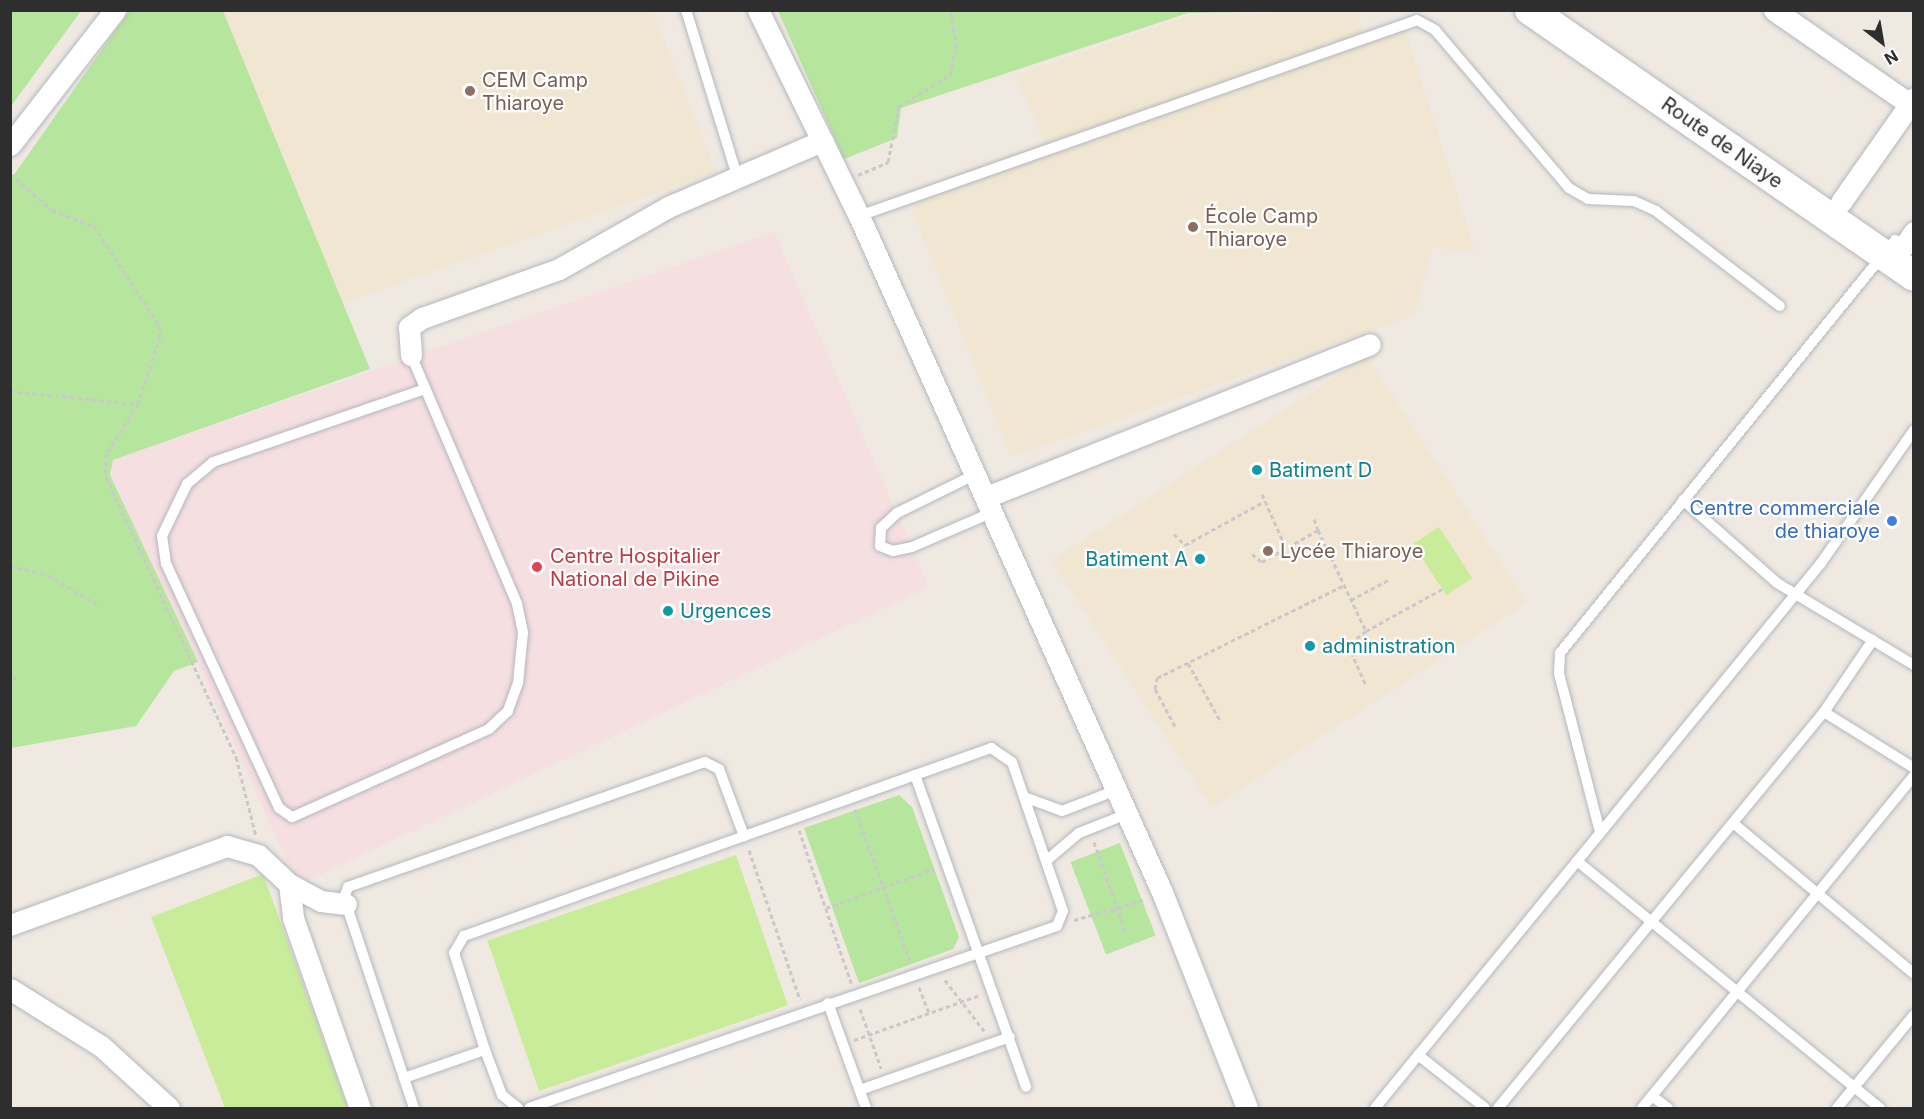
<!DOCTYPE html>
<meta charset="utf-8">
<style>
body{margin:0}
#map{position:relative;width:1924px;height:1119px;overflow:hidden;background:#efe9e1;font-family:Inter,sans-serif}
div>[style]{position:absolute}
.education>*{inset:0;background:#f0e6d1;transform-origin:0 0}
.medical>*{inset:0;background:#f5dfe0}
.green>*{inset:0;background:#b6e59e;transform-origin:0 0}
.pitch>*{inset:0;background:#c9ec9a;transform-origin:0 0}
.path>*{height:3px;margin-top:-1.5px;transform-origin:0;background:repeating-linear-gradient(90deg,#c9c9c9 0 4.5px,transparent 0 7.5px)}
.roads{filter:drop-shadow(0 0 2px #b4b7c1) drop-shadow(0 0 2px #b4b7c1)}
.service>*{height:10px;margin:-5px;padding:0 5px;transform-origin:5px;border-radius:5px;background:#fff}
.minor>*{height:21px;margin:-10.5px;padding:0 10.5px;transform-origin:10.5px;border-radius:10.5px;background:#fff}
.secondary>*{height:30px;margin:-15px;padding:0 15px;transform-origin:15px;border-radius:15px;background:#fff}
.dots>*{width:16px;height:16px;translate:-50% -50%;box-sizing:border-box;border:3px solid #fff;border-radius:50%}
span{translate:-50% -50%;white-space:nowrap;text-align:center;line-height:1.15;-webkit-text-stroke:4.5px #fff;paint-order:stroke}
.education-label{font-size:20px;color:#785e54}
.left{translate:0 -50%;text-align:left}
.street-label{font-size:20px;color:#2e2e2e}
.culture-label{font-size:20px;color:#0d838f}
.right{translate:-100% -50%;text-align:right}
.shop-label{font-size:20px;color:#366cbe}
.health-label{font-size:20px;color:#be3a42}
.frame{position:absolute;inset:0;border:12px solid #2e2e2e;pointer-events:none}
.north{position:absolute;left:1852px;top:12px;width:60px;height:60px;-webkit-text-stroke:4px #fff;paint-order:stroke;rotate:149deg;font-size:16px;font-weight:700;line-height:24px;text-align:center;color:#2e2e2e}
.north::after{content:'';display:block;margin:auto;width:21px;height:27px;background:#2e2e2e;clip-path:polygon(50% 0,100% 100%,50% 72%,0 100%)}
</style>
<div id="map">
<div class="education">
<i style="clip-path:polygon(223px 11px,653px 11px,716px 172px,340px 304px)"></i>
<i style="clip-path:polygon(1358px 13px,1364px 42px,1405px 30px,1475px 251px,1432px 248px,1415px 315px,1011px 457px,910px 205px,923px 201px,918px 188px,1045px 143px,1015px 75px,1191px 15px)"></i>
<i style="left:1367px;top:356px;width:294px;height:376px;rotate:57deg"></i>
</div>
<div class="medical">
<i style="clip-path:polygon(774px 232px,929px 587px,298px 885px,110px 474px,113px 460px)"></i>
</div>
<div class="green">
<i style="clip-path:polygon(11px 10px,81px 11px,11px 106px,10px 11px)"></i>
<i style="clip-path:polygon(129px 11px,223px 11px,370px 369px,113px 460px,110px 475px,198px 662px,174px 671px,136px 726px,11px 748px,11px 179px)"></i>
<i style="clip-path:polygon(778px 11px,1310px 11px,1188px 13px,901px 108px,897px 138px,844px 159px)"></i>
<i style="clip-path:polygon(899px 795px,912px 807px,959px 937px,953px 949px,859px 983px,804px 828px)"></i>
<i style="left:1120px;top:843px;width:99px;height:53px;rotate:69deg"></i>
</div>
<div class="pitch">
<i style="left:1439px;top:527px;width:61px;height:31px;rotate:57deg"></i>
<i style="left:736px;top:855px;width:159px;height:263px;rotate:71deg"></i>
<i style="clip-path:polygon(263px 874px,348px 1108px,225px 1108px,151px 917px)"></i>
</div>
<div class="path">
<i style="left:10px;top:174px;width:55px;rotate:40.6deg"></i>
<i style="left:52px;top:210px;width:45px;rotate:20.9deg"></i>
<i style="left:94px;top:226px;width:118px;rotate:56.7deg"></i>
<i style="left:159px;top:325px;width:11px;rotate:85deg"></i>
<i style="left:160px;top:336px;width:71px;rotate:107.9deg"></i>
<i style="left:138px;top:404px;width:59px;rotate:122.6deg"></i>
<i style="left:106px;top:454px;width:23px;rotate:90deg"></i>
<i style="left:106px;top:477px;width:309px;rotate:65.1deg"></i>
<i style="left:236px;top:757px;width:81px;rotate:75.8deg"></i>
<i style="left:858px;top:175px;width:33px;rotate:-23deg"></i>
<i style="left:888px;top:162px;width:57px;rotate:-78.9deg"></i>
<i style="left:899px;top:106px;width:60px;rotate:-31.3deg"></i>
<i style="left:950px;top:75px;width:29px;rotate:-78deg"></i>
<i style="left:956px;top:47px;width:37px;rotate:-98deg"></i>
<i style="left:10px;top:391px;width:128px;rotate:5.8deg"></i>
<i style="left:1262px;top:494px;width:59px;rotate:66deg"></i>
<i style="left:1314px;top:519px;width:12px;rotate:70deg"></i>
<i style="left:1174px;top:534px;width:16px;rotate:45deg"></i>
<i style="left:1185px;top:545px;width:91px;rotate:-28.8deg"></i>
<i style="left:1252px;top:554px;width:13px;rotate:39deg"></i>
<i style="left:1262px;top:562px;width:64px;rotate:-29.7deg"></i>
<i style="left:1318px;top:530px;width:112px;rotate:64.6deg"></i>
<i style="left:1366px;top:631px;width:23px;rotate:142deg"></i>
<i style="left:1348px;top:645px;width:42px;rotate:65.9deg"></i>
<i style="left:10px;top:566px;width:39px;rotate:13deg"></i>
<i style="left:48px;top:575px;width:58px;rotate:31deg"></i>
<i style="left:1351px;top:600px;width:44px;rotate:-28.3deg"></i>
<i style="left:1366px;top:631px;width:87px;rotate:-28.9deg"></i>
<i style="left:1188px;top:663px;width:68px;rotate:60.8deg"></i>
<i style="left:10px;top:670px;width:13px;rotate:61deg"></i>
<i style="left:1175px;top:726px;width:42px;rotate:-118.4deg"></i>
<i style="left:1155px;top:689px;width:11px;rotate:-80deg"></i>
<i style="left:1157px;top:678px;width:209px;rotate:-26.4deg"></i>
<i style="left:855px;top:809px;width:165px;rotate:70.1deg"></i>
<i style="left:799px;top:830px;width:162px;rotate:71.2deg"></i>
<i style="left:1094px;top:842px;width:96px;rotate:70.6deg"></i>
<i style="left:749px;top:850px;width:158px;rotate:71.2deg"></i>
<i style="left:826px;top:908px;width:115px;rotate:-19.9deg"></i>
<i style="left:1074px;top:920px;width:73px;rotate:-15.9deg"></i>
<i style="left:945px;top:980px;width:66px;rotate:52.4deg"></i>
<i style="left:919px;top:987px;width:28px;rotate:69deg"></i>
<i style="left:860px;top:1009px;width:63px;rotate:70.4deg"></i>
<i style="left:854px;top:1040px;width:134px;rotate:-19.7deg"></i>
</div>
<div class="roads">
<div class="service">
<i style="left:686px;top:10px;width:177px;rotate:72.9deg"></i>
<i style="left:859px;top:216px;width:591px;rotate:-19.35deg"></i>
<i style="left:1417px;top:20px;width:21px;rotate:29deg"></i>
<i style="left:1435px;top:30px;width:207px;rotate:49.7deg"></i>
<i style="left:1569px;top:188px;width:22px;rotate:30deg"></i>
<i style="left:1588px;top:199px;width:46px;rotate:2.5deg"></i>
<i style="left:1634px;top:201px;width:24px;rotate:24deg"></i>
<i style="left:1656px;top:211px;width:156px;rotate:37.5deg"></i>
<i style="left:411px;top:355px;width:271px;rotate:66.9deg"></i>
<i style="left:517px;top:604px;width:30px;rotate:78deg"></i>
<i style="left:523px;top:633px;width:50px;rotate:95.7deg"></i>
<i style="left:518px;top:683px;width:30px;rotate:110deg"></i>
<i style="left:508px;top:711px;width:26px;rotate:137deg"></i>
<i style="left:489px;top:729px;width:216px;rotate:155.9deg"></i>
<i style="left:292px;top:817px;width:16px;rotate:-145deg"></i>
<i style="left:279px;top:808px;width:269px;rotate:-114.8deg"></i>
<i style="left:166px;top:564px;width:28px;rotate:-98deg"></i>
<i style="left:162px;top:536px;width:58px;rotate:-64.3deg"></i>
<i style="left:187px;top:484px;width:34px;rotate:-40deg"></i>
<i style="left:213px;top:462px;width:224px;rotate:-19deg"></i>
<i style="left:976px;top:474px;width:88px;rotate:153.7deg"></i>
<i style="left:897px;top:513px;width:22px;rotate:137deg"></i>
<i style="left:881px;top:528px;width:18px;rotate:93deg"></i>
<i style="left:880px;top:546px;width:14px;rotate:21deg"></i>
<i style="left:893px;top:551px;width:19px;rotate:-12deg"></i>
<i style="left:912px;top:547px;width:88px;rotate:-23.4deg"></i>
<i style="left:1683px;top:500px;width:125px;rotate:41.4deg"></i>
<i style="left:1777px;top:583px;width:160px;rotate:30.9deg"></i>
<i style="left:1824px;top:712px;width:106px;rotate:31.9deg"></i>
<i style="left:915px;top:775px;width:331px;rotate:70.4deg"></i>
<i style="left:1024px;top:797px;width:40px;rotate:20.2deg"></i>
<i style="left:1062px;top:811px;width:59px;rotate:-20.9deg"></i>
<i style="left:1733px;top:823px;width:236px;rotate:39.8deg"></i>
<i style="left:1600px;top:832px;width:164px;rotate:-104.5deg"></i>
<i style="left:1559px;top:673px;width:20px;rotate:-87deg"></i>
<i style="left:1560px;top:653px;width:532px;rotate:-50.95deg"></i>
<i style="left:1046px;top:861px;width:43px;rotate:-40.3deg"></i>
<i style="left:1079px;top:833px;width:52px;rotate:-21.6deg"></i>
<i style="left:1577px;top:861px;width:391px;rotate:39.2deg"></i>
<i style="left:828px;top:1003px;width:112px;rotate:70.1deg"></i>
<i style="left:485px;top:1050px;width:48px;rotate:69.3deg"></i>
<i style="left:502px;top:1095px;width:21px;rotate:39deg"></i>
<i style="left:1418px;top:1055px;width:85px;rotate:38.3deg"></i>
<i style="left:404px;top:1078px;width:86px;rotate:-19.1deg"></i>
<i style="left:485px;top:1050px;width:102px;rotate:-107.7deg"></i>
<i style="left:454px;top:953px;width:20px;rotate:-60deg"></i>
<i style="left:464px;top:936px;width:560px;rotate:-19.63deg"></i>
<i style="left:991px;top:748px;width:25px;rotate:34deg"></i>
<i style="left:1012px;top:762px;width:157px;rotate:71.1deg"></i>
<i style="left:1063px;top:911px;width:16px;rotate:112deg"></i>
<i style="left:1057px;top:926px;width:558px;rotate:160.98deg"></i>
<i style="left:860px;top:1090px;width:159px;rotate:-19.5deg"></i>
<i style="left:1652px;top:1096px;width:20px;rotate:37deg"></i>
<i style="left:414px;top:1108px;width:221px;rotate:-108.4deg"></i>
<i style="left:344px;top:898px;width:12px;rotate:-70deg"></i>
<i style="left:348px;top:887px;width:378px;rotate:-19.3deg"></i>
<i style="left:705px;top:762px;width:16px;rotate:27deg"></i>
<i style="left:719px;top:769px;width:72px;rotate:69.5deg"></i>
<i style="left:1375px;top:1108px;width:704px;rotate:-50.7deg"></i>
<i style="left:1821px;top:563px;width:162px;rotate:-55deg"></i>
<i style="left:1498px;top:1108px;width:513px;rotate:-50.54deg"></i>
<i style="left:1824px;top:712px;width:87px;rotate:-55.8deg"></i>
<i style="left:1642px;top:1108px;width:429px;rotate:-50.7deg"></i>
<i style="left:1837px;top:1108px;width:121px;rotate:-50.4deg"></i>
</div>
<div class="minor">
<i style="left:758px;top:10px;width:229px;rotate:63.9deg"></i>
<i style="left:859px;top:216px;width:741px;rotate:65.86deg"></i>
<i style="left:1162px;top:892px;width:232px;rotate:68.5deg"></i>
<i style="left:1774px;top:10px;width:170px;rotate:34.7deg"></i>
<i style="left:10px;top:145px;width:171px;rotate:-52.1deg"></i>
<i style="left:1841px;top:202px;width:127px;rotate:-54.9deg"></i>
<i style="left:1905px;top:245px;width:16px;rotate:-55deg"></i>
<i style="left:411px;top:355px;width:28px;rotate:-94deg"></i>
<i style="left:409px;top:327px;width:16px;rotate:-35deg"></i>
<i style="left:422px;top:318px;width:145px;rotate:-19.7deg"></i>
<i style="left:559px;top:269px;width:125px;rotate:-29.6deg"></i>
<i style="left:668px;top:207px;width:168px;rotate:-23.2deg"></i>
<i style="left:986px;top:497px;width:413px;rotate:-21.7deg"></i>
<i style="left:289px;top:884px;width:34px;rotate:83deg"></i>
<i style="left:293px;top:918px;width:201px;rotate:70.6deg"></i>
<i style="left:10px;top:925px;width:231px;rotate:-20deg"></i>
<i style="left:227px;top:846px;width:32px;rotate:16deg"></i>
<i style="left:258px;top:855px;width:42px;rotate:43.1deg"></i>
<i style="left:289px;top:884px;width:36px;rotate:28deg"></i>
<i style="left:321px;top:901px;width:25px;rotate:7deg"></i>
<i style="left:10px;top:989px;width:107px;rotate:32.1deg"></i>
<i style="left:101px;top:1046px;width:92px;rotate:42.4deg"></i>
</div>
<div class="secondary">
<i style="left:1530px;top:10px;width:467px;rotate:34.7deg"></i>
</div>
</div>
<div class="dots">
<i style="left:470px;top:91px;background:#8d6e63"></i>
<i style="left:1193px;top:227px;background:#8d6e63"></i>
<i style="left:1257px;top:470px;background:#0f9aa8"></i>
<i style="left:1892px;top:521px;background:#3f7fe0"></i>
<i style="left:1268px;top:551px;background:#8d6e63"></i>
<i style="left:1200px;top:559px;background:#0f9aa8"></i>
<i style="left:537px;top:567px;background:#e0444e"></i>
<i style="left:668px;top:611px;background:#0f9aa8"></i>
<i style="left:1310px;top:646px;background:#0f9aa8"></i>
</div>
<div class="education-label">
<span class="left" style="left:482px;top:92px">CEM Camp<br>Thiaroye</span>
<span class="left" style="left:1205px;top:228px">École Camp<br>Thiaroye</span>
<span class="left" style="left:1280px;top:551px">Lycée Thiaroye</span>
</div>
<div class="street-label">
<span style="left:1722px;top:143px;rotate:35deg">Route de Niaye</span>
</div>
<div class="culture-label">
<span class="left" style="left:1269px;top:470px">Batiment D</span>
<span class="right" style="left:1188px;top:559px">Batiment A</span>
<span class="left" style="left:680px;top:611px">Urgences</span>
<span class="left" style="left:1322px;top:646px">administration</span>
</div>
<div class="shop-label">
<span class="right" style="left:1880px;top:520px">Centre commerciale<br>de thiaroye</span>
</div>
<div class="health-label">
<span class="left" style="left:550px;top:568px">Centre Hospitalier<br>National de Pikine</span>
</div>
<div class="frame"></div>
<div class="north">N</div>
</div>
